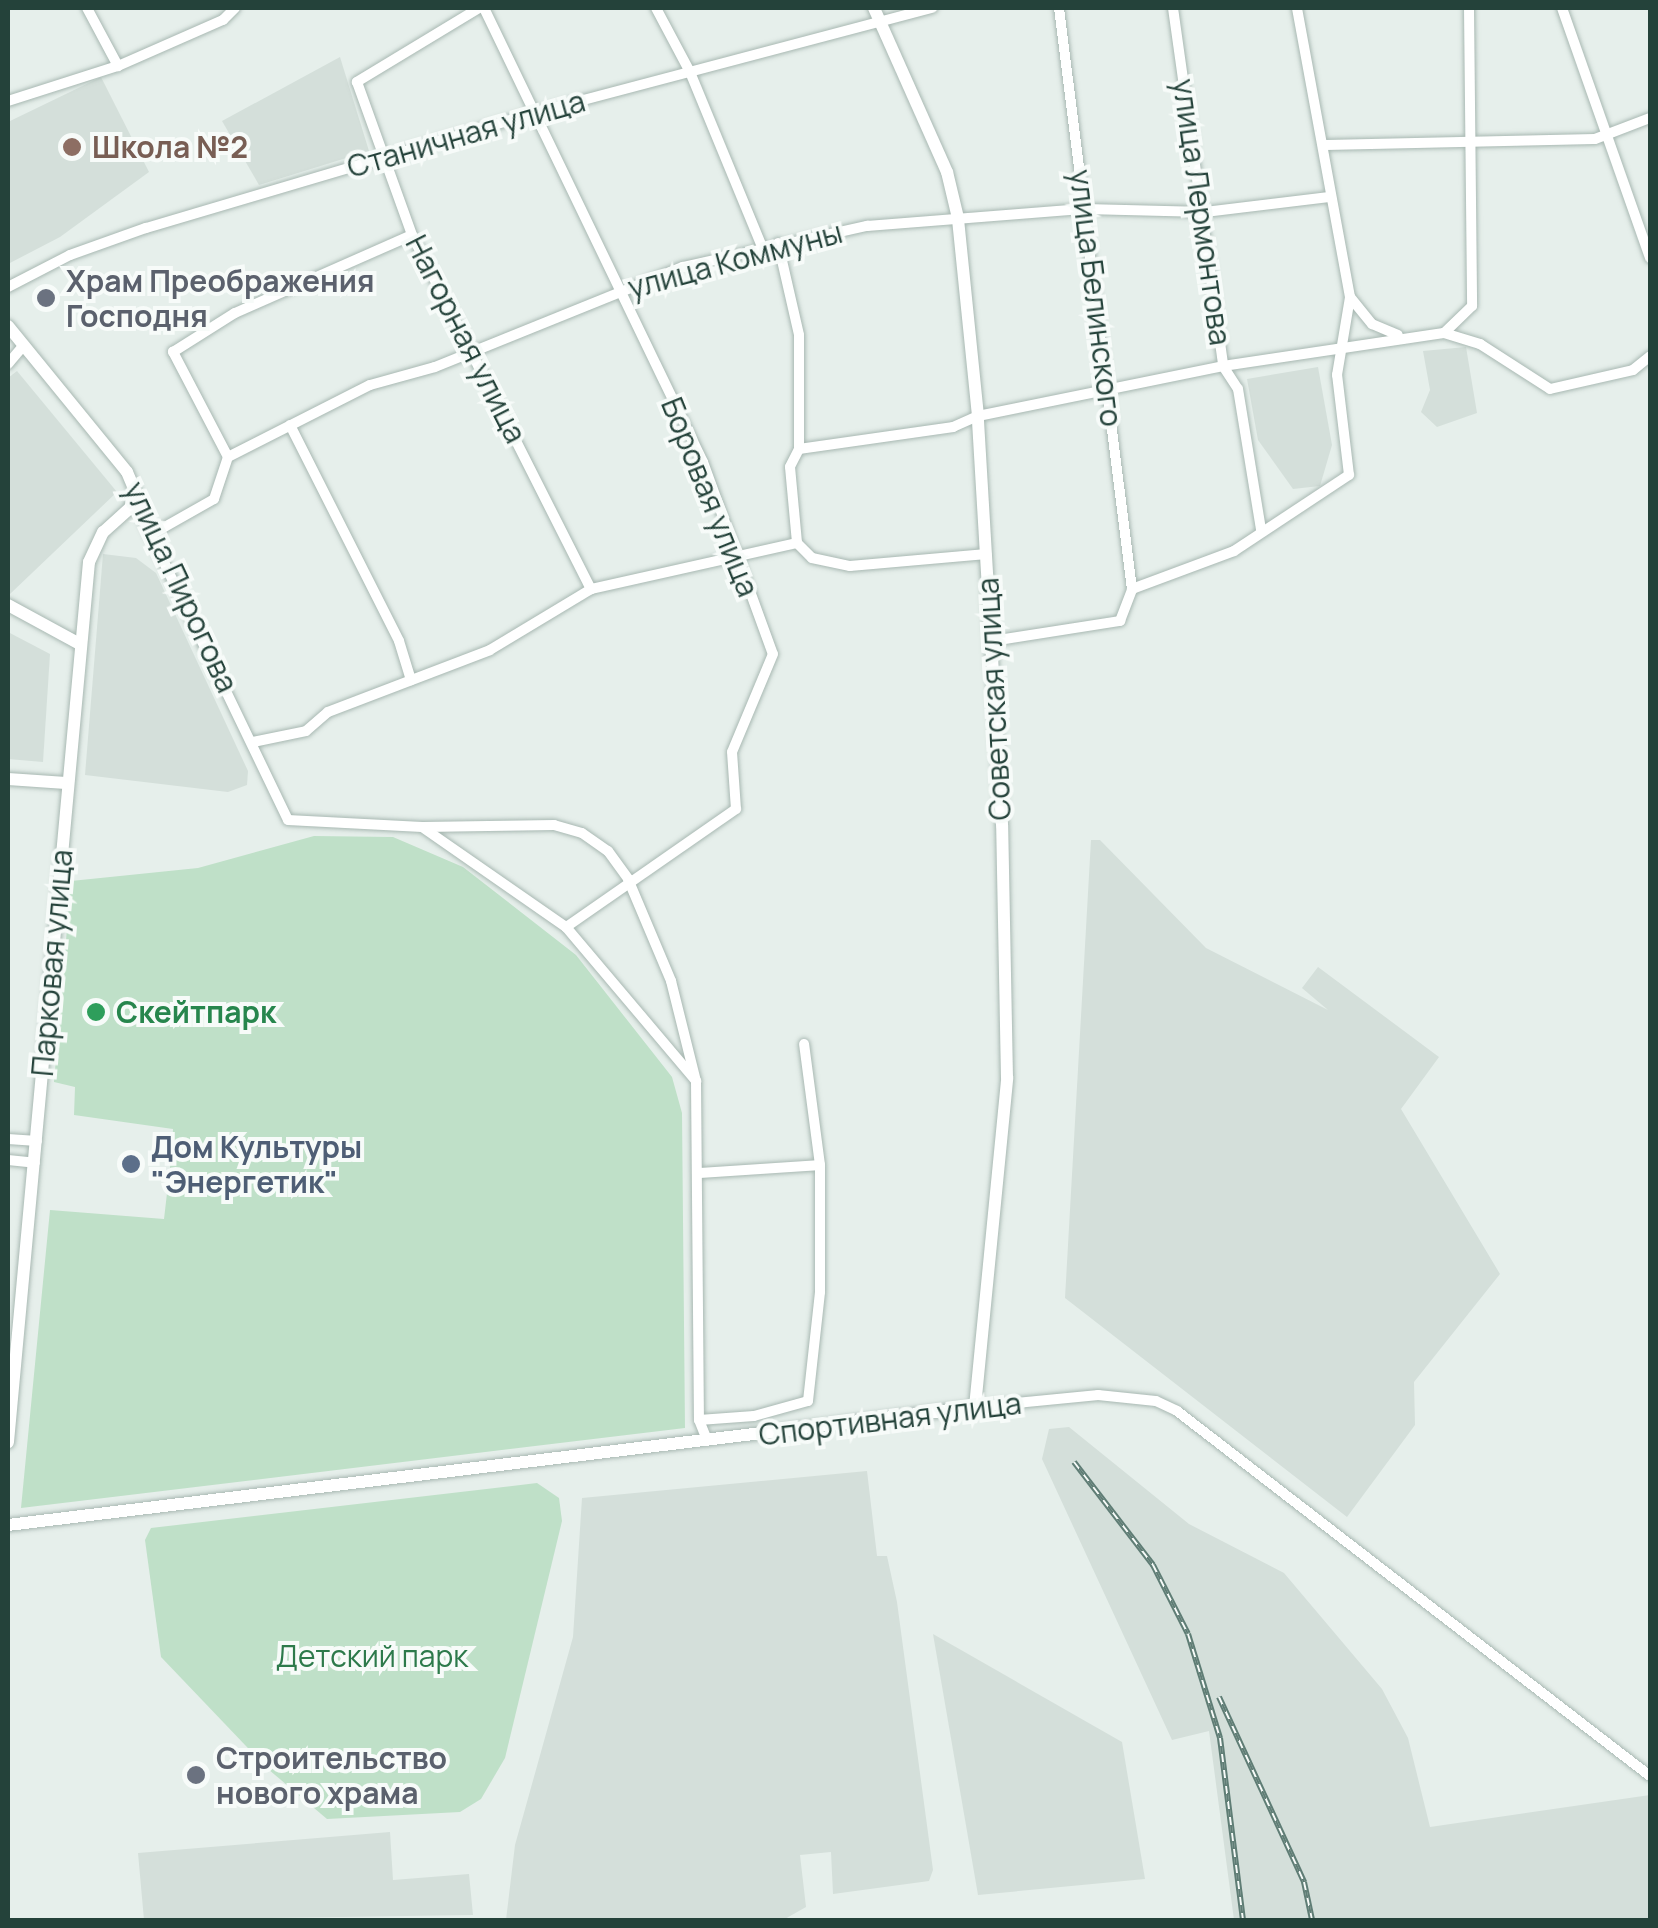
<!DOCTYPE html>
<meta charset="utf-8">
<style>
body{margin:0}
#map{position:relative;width:1658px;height:1928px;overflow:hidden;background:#e6efeb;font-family:Manrope,sans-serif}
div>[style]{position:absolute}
.built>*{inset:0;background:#d4dfda}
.green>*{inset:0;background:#bfe0c8}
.roads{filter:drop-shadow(0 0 2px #a8b8b2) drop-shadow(0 0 2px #a8b8b2)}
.minor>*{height:10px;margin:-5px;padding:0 5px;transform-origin:5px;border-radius:5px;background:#fff}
.tertiary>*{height:12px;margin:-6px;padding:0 6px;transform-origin:6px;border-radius:6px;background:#fff}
.rail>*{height:6px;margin-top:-3px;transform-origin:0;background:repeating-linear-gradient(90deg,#f7fbf9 0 8px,#5f7d75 0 16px);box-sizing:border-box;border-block:2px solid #5f7d75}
.dots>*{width:28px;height:28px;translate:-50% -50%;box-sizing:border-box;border:5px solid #f7fbf9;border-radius:50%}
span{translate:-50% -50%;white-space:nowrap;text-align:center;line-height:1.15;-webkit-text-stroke:8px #f7fbf9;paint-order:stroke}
.street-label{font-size:30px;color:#24423a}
.education-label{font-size:30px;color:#785e54;font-weight:700}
.left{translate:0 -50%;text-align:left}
.worship-label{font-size:30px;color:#5b616d;font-weight:700}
.leisure-label{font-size:30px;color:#27864d;font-weight:700}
.service-label{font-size:30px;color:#4e5e75;font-weight:700}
.park-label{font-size:30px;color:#2d7a4b}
.frame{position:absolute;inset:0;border:10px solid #24423a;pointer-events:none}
</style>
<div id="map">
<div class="built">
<i style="clip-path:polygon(340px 57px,369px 151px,259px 185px,222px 121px)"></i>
<i style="clip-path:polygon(101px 77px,149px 172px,60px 237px,8px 264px,8px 122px)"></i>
<i style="clip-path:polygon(1466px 347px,1477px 413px,1437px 427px,1421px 412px,1430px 390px,1423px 351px)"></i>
<i style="clip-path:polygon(1318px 367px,1332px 445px,1320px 486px,1293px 489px,1258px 440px,1247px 379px)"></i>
<i style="clip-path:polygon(17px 371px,117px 492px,10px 594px,8px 378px)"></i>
<i style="clip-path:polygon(103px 554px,136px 558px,156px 573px,248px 771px,247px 785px,228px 792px,85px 775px)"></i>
<i style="clip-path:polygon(8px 632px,50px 654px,43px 762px,8px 759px)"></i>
<i style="clip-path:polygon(1091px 840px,1100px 840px,1206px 948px,1328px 1010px,1302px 988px,1318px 967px,1439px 1057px,1401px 1109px,1500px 1274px,1414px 1382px,1415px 1425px,1347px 1517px,1065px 1298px)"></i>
<i style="clip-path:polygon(1069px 1427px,1189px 1524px,1284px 1573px,1382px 1689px,1408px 1738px,1430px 1827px,1650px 1795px,1650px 1920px,1234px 1920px,1209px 1731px,1172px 1740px,1042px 1459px,1049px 1429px)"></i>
<i style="clip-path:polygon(867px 1471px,877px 1556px,887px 1556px,897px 1602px,933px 1870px,929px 1881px,833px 1894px,831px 1852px,800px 1855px,806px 1907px,783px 1920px,506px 1920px,515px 1845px,573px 1637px,582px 1498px)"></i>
<i style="clip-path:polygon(933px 1634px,1122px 1742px,1145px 1879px,978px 1895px)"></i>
<i style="clip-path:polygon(390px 1832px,393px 1880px,469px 1874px,473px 1915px,144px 1920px,138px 1853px)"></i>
</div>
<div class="green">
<i style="clip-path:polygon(314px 836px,393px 837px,463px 867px,576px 955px,672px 1077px,682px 1113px,685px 1428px,21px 1508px,50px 1210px,164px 1219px,172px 1150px,173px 1129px,74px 1115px,75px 1087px,54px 1082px,71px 881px,198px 868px)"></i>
<i style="clip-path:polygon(537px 1483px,559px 1498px,562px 1521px,505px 1758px,481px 1799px,460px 1812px,327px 1819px,268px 1769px,161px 1657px,145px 1540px,151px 1528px)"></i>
</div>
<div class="roads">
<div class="minor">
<i style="left:87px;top:8px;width:66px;rotate:61.9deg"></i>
<i style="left:479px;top:8px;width:143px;rotate:148.8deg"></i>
<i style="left:357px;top:82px;width:163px;rotate:70.2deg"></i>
<i style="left:412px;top:235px;width:397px;rotate:63.2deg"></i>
<i style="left:484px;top:8px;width:504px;rotate:64.25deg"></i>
<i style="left:703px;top:462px;width:204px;rotate:70deg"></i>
<i style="left:773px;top:654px;width:106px;rotate:112.7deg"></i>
<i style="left:732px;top:752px;width:57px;rotate:86deg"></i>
<i style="left:736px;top:809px;width:207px;rotate:145.2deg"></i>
<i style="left:656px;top:8px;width:72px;rotate:62deg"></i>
<i style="left:690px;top:72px;width:189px;rotate:67.6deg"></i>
<i style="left:1059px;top:8px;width:586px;rotate:82.84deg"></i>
<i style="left:1173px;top:8px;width:361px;rotate:82deg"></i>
<i style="left:1223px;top:366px;width:27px;rotate:57deg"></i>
<i style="left:1238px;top:389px;width:143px;rotate:80.7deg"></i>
<i style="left:1469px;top:8px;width:298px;rotate:89.4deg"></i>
<i style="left:1472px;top:306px;width:39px;rotate:136deg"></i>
<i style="left:1444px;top:333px;width:38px;rotate:17deg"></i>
<i style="left:1480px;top:344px;width:83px;rotate:32.7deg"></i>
<i style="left:1550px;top:389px;width:85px;rotate:-12.9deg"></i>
<i style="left:1633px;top:370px;width:22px;rotate:-39deg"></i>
<i style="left:1562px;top:8px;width:265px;rotate:70.6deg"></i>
<i style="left:8px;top:101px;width:115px;rotate:-17.7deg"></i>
<i style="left:118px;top:66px;width:115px;rotate:-23.7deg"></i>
<i style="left:223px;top:20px;width:17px;rotate:-45deg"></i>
<i style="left:1326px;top:145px;width:269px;rotate:-1.3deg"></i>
<i style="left:1595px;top:139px;width:59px;rotate:-20.9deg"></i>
<i style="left:778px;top:243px;width:94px;rotate:77.1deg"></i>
<i style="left:799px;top:335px;width:114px;rotate:90deg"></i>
<i style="left:799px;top:449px;width:20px;rotate:117deg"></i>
<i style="left:790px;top:467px;width:76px;rotate:84.7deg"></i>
<i style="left:8px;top:287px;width:70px;rotate:-27.3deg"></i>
<i style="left:70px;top:255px;width:81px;rotate:-19.6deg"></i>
<i style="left:146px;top:228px;width:409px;rotate:-16.5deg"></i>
<i style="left:538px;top:112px;width:408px;rotate:-14.8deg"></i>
<i style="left:1350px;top:297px;width:35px;rotate:51deg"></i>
<i style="left:1372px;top:324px;width:28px;rotate:23deg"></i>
<i style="left:8px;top:364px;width:25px;rotate:-50deg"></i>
<i style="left:290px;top:425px;width:242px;rotate:63.2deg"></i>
<i style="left:399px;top:641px;width:41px;rotate:72.9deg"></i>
<i style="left:799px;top:449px;width:156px;rotate:-8.1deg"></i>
<i style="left:953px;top:427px;width:27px;rotate:-24deg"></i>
<i style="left:978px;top:416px;width:250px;rotate:-11.5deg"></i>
<i style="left:1223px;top:366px;width:223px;rotate:-8.5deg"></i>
<i style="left:228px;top:457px;width:119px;rotate:-117.6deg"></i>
<i style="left:173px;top:352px;width:73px;rotate:-32.2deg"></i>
<i style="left:235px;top:313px;width:193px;rotate:-23.8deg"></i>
<i style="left:134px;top:500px;width:355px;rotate:64.3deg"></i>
<i style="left:288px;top:820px;width:134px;rotate:3deg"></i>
<i style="left:422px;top:827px;width:175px;rotate:34.8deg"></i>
<i style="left:566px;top:927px;width:202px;rotate:49.8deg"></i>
<i style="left:154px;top:533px;width:69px;rotate:-29.5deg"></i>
<i style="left:214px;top:499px;width:44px;rotate:-71.6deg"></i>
<i style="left:228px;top:457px;width:159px;rotate:-26.9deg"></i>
<i style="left:370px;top:385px;width:67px;rotate:-15.5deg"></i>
<i style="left:435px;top:367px;width:267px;rotate:-22deg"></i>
<i style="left:683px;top:267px;width:189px;rotate:-12.6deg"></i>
<i style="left:867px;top:226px;width:219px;rotate:-4.5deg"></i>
<i style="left:1085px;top:209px;width:120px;rotate:1.4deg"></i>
<i style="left:1205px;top:212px;width:125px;rotate:-6.9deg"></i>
<i style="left:797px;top:543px;width:21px;rotate:45deg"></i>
<i style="left:812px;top:558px;width:39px;rotate:12deg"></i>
<i style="left:850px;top:566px;width:137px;rotate:-5deg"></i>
<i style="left:992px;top:641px;width:130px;rotate:-8.9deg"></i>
<i style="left:1120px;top:621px;width:34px;rotate:-69deg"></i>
<i style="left:1132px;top:589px;width:109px;rotate:-20.4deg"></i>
<i style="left:1234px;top:551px;width:138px;rotate:-33.5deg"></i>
<i style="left:1349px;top:475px;width:101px;rotate:-96.8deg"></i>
<i style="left:1337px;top:375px;width:79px;rotate:-80.5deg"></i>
<i style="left:1350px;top:297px;width:294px;rotate:-100.4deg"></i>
<i style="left:253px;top:742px;width:54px;rotate:-11.7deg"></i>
<i style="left:306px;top:731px;width:29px;rotate:-41deg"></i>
<i style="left:328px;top:712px;width:173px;rotate:-20.9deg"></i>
<i style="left:490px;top:650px;width:118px;rotate:-31.1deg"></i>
<i style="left:591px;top:589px;width:211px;rotate:-12.6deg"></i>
<i style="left:423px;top:827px;width:131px;rotate:-0.9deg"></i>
<i style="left:554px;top:825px;width:29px;rotate:16deg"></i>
<i style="left:582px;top:833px;width:32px;rotate:35deg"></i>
<i style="left:608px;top:851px;width:34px;rotate:54deg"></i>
<i style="left:628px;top:879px;width:111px;rotate:67.1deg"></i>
<i style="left:671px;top:981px;width:103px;rotate:76deg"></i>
<i style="left:696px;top:1081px;width:339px;rotate:89.5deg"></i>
<i style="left:699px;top:1420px;width:22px;rotate:68deg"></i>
<i style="left:8px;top:1139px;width:29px;rotate:4deg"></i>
<i style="left:8px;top:1160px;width:27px;rotate:6deg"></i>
<i style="left:701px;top:1173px;width:119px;rotate:-3.8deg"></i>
<i style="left:975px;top:1407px;width:124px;rotate:-5.6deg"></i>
<i style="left:1098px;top:1395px;width:58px;rotate:5.9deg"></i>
<i style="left:1156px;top:1401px;width:23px;rotate:25deg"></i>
<i style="left:1177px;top:1411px;width:597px;rotate:37.66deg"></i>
<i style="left:699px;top:1420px;width:55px;rotate:-4.2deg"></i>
<i style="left:754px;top:1416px;width:56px;rotate:-15.5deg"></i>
<i style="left:808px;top:1401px;width:110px;rotate:-83.7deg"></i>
<i style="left:820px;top:1292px;width:127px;rotate:-90deg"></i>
<i style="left:820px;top:1165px;width:122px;rotate:-97.5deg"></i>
</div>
<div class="tertiary">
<i style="left:8px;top:326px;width:188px;rotate:50.8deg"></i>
<i style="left:127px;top:472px;width:21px;rotate:67deg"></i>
<i style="left:135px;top:491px;width:18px;rotate:106deg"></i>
<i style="left:130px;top:508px;width:36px;rotate:138deg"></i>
<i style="left:103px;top:532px;width:33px;rotate:115deg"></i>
<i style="left:89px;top:562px;width:884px;rotate:95.26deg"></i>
<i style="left:8px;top:605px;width:80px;rotate:28.5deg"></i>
<i style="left:8px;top:779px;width:58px;rotate:3.9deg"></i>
<i style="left:8px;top:1525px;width:974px;rotate:-6.96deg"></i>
<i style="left:975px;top:1407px;width:331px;rotate:-84.4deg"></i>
<i style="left:1007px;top:1078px;width:253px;rotate:-91.1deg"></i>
<i style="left:1002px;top:825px;width:410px;rotate:-93.4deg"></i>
<i style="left:978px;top:416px;width:199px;rotate:-95.8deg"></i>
<i style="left:958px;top:218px;width:47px;rotate:-103.4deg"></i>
<i style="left:947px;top:172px;width:180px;rotate:-114deg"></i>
</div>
</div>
<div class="rail">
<i style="left:1074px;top:1462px;width:130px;rotate:52.5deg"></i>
<i style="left:1153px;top:1565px;width:77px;rotate:63.1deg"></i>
<i style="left:1188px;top:1634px;width:109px;rotate:72.9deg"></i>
<i style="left:1220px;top:1738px;width:183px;rotate:82.8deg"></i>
<i style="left:1219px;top:1697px;width:204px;rotate:65.3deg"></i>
<i style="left:1304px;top:1882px;width:39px;rotate:78deg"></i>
</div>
<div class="dots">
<i style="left:72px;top:147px;background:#8d6e63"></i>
<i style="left:46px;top:298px;background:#6b7280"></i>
<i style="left:96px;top:1012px;background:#2e9e5b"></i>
<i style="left:131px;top:1164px;background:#5c6f8a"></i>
<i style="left:196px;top:1775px;background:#6b7280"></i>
</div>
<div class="street-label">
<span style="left:466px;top:134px;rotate:-16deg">Станичная улица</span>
<span style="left:1202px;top:212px;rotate:82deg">улица Лермонтова</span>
<span style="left:735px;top:260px;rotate:-15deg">улица Коммуны</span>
<span style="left:1096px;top:298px;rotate:83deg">улица Белинского</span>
<span style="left:466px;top:339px;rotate:63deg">Нагорная улица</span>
<span style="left:710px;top:497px;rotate:68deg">Боровая улица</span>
<span style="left:181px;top:587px;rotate:65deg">улица Пирогова</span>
<span style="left:994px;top:699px;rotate:-93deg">Советская улица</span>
<span style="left:52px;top:963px;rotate:-85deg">Парковая улица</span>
<span style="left:890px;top:1419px;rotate:-7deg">Спортивная улица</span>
</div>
<div class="education-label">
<span class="left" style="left:92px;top:147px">Школа №2</span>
</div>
<div class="worship-label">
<span class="left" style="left:66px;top:298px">Храм Преображения<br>Господня</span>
<span class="left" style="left:216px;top:1775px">Строительство<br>нового храма</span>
</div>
<div class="leisure-label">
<span class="left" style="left:116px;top:1012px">Скейтпарк</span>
</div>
<div class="service-label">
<span class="left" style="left:151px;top:1164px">Дом Культуры<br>"Энергетик"</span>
</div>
<div class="park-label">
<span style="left:372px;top:1656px">Детский парк</span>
</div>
<div class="frame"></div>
</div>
